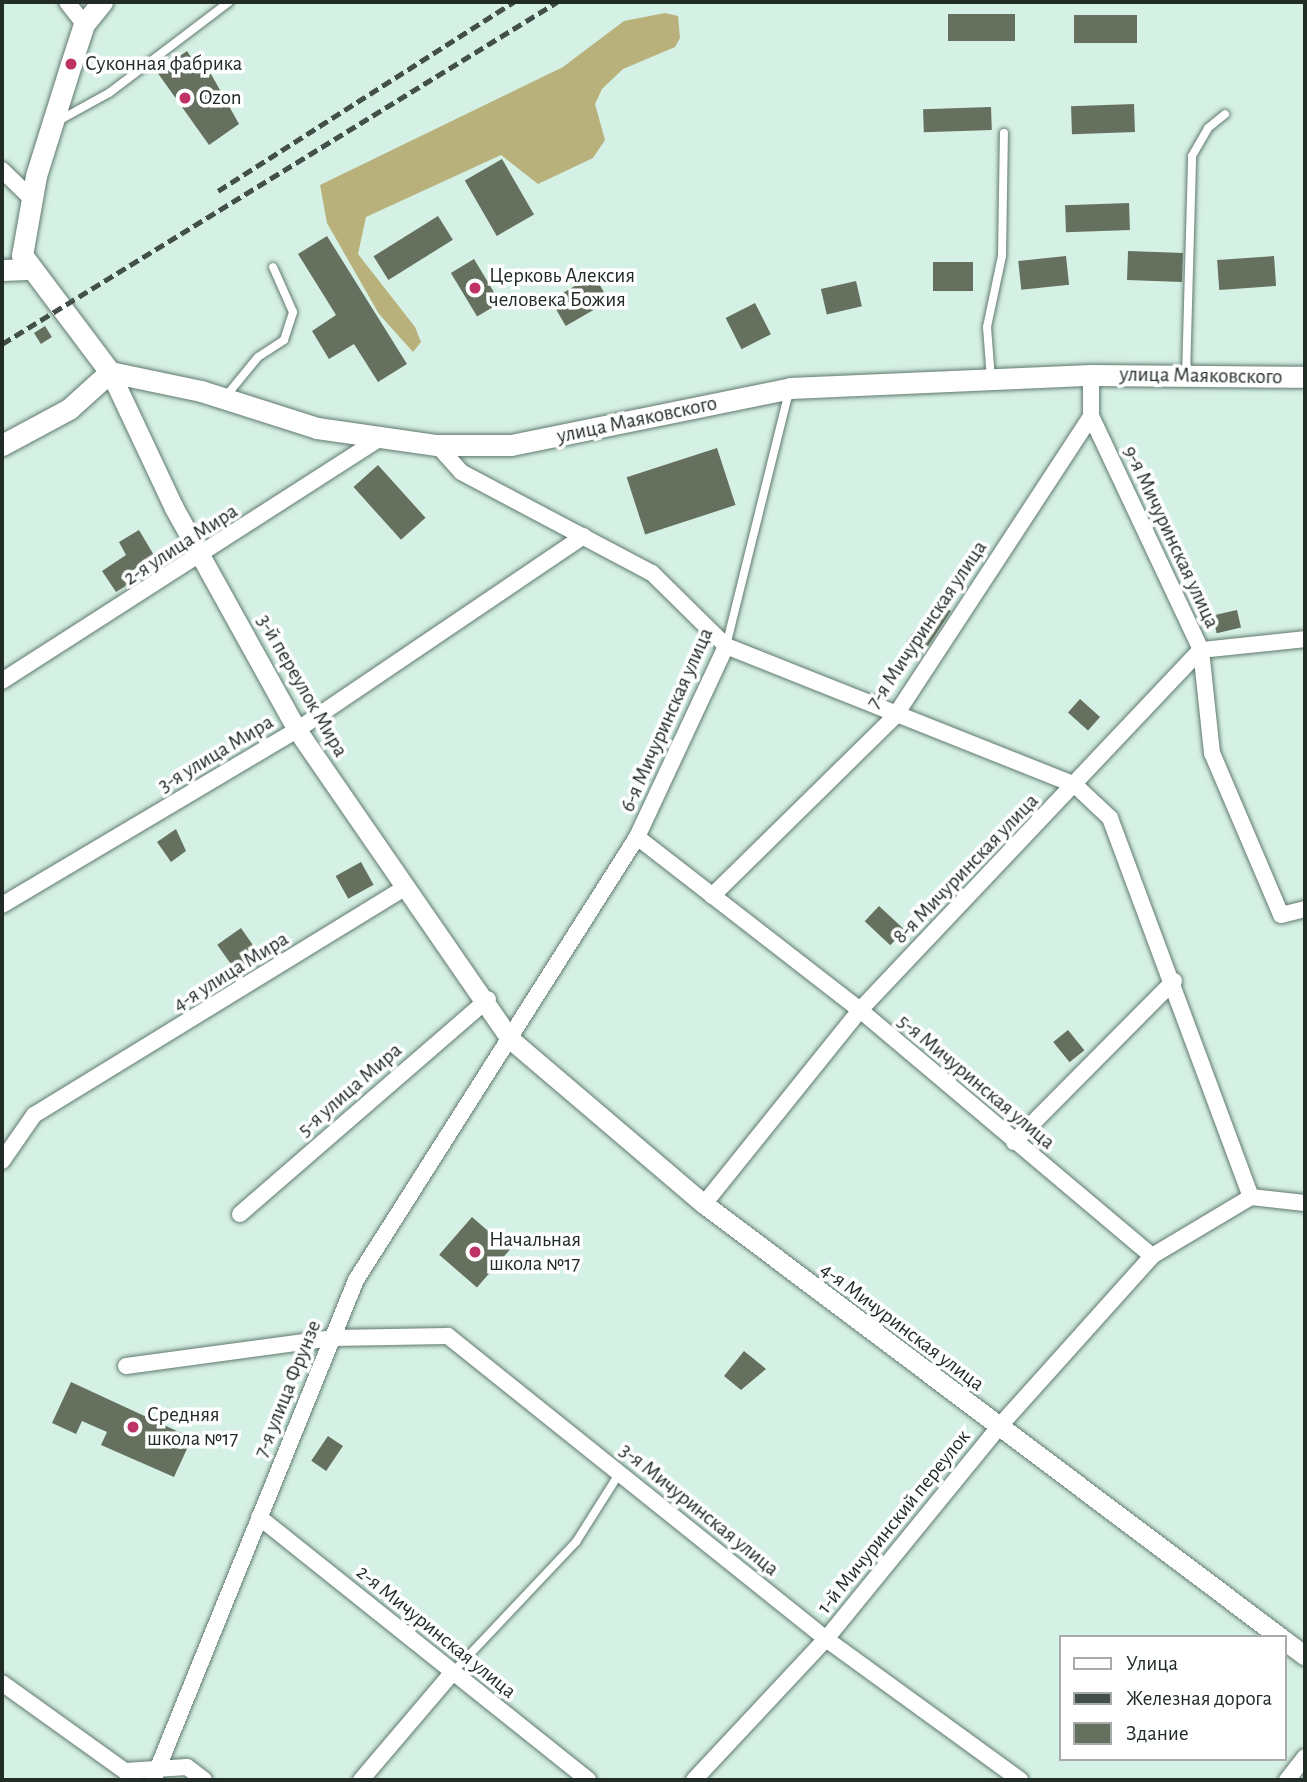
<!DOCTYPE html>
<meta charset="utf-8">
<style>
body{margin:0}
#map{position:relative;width:1307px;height:1782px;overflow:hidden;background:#d5f0e4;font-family:"Alegreya Sans",sans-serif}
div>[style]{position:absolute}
.forest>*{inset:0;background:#b9b17c}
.building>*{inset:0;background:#65715e;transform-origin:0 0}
.roads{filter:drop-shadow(0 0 2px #61796e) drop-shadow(0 0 2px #61796e)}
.service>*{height:8px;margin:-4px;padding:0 4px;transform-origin:4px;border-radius:4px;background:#fff}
.minor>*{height:16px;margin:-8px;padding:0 8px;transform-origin:8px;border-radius:8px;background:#fff}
.tertiary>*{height:19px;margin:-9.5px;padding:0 9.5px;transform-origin:9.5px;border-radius:9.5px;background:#fff}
.secondary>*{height:21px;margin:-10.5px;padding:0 10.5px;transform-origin:10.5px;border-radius:10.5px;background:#fff}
.rail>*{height:4.5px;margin-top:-2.25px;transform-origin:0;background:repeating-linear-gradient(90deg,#43504a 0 10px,transparent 0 15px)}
.dots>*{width:19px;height:19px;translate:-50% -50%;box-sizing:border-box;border:4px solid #fff;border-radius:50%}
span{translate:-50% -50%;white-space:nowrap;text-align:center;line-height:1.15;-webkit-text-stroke:7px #fff;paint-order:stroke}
.poi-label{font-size:21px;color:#222c27}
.left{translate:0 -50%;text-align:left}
.street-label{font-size:21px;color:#222c27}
.frame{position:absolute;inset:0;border:4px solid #222c27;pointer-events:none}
.legend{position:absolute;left:1059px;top:1635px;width:228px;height:126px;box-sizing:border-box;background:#fff;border:2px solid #a7aba9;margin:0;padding:9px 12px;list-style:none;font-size:21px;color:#222c27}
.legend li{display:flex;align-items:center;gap:14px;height:35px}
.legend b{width:35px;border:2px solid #a7aba9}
</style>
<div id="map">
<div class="forest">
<i style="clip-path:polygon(665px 13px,678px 16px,680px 38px,675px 47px,623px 69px,602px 89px,595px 104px,605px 140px,593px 158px,538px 184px,501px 155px,366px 217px,358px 254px,415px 327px,421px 342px,413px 352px,379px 314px,327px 223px,320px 185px,563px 67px,624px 21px)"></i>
</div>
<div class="building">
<i style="left:948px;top:14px;width:67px;height:27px"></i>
<i style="left:1074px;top:15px;width:63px;height:28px"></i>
<i style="clip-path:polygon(187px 51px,205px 78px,211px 74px,239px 124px,209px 145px,157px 72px)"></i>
<i style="left:1134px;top:104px;width:28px;height:63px;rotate:88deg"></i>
<i style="left:991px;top:107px;width:23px;height:68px;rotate:88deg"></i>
<i style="left:502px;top:159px;width:64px;height:43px;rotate:60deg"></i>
<i style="left:1129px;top:203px;width:27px;height:64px;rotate:88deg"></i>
<i style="left:438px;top:216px;width:28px;height:76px;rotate:58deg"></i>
<i style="clip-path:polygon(327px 236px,407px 364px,378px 382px,354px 344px,329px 359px,312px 331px,336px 315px,298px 254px)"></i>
<i style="left:1183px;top:253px;width:29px;height:55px;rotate:92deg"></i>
<i style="left:1066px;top:256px;width:29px;height:48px;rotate:84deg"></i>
<i style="left:1274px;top:256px;width:30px;height:57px;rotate:86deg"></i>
<i style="left:474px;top:259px;width:51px;height:27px;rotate:59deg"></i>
<i style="left:933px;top:262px;width:40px;height:29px"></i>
<i style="left:594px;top:275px;width:30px;height:50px;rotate:60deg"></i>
<i style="left:856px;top:281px;width:26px;height:36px;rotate:77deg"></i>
<i style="left:755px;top:303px;width:35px;height:33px;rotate:63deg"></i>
<i style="left:45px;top:326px;width:13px;height:13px;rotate:58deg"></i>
<i style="left:717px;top:448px;width:60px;height:95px;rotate:72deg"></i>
<i style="left:378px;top:465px;width:71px;height:33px;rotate:48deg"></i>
<i style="clip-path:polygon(139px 530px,155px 557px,126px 574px,132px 582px,116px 592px,102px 571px,126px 555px,119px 542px)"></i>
<i style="clip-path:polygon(936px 601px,951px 611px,923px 654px,906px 642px)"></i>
<i style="left:1237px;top:610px;width:18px;height:25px;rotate:77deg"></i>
<i style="left:1080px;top:699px;width:27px;height:18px;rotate:42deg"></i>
<i style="clip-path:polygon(176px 829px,186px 851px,171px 862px,157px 842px)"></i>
<i style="left:361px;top:862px;width:26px;height:29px;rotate:61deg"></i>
<i style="left:879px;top:906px;width:35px;height:21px;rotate:43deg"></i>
<i style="left:241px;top:928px;width:32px;height:29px;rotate:55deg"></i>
<i style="left:1068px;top:1030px;width:26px;height:19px;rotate:51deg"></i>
<i style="left:472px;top:1217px;width:50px;height:50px;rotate:41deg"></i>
<i style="clip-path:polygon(744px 1351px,766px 1369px,741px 1390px,724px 1376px)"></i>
<i style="clip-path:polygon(71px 1382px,192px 1438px,174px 1477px,101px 1445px,107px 1432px,82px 1421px,76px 1434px,52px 1423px)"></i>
<i style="left:328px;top:1436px;width:18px;height:30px;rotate:34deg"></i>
</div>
<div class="roads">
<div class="service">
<i style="left:58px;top:121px;width:58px;rotate:-28.8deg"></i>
<i style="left:109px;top:93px;width:151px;rotate:-37.2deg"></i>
<i style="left:1186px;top:376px;width:220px;rotate:-88.4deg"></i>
<i style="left:1192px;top:156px;width:32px;rotate:-60deg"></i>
<i style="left:1208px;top:128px;width:22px;rotate:-39deg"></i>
<i style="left:991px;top:379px;width:52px;rotate:-94.4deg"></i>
<i style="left:987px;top:327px;width:73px;rotate:-78.1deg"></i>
<i style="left:1002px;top:256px;width:123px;rotate:-89.1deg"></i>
<i style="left:226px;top:396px;width:50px;rotate:-50.6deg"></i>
<i style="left:258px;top:357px;width:31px;rotate:-33deg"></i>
<i style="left:284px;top:340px;width:29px;rotate:-72deg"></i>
<i style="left:293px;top:312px;width:49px;rotate:-114deg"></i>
<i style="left:726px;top:646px;width:263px;rotate:-76.1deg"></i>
<i style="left:453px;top:1672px;width:179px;rotate:-46.6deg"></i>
<i style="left:576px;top:1542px;width:80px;rotate:-57.7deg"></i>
</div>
<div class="minor">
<i style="left:67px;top:2px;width:28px;rotate:52deg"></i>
<i style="left:2px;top:170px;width:42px;rotate:44deg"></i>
<i style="left:1091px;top:375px;width:41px;rotate:90deg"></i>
<i style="left:1091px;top:416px;width:259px;rotate:64.8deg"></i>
<i style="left:1201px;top:650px;width:104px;rotate:83.9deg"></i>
<i style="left:1212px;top:753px;width:176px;rotate:66.9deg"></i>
<i style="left:1281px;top:915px;width:25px;rotate:-14deg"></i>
<i style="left:437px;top:445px;width:36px;rotate:48deg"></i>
<i style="left:461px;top:472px;width:216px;rotate:27.9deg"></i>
<i style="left:652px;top:573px;width:104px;rotate:44.6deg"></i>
<i style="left:726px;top:646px;width:376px;rotate:21.7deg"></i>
<i style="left:1075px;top:785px;width:48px;rotate:43.3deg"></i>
<i style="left:1110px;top:818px;width:404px;rotate:69.6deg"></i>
<i style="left:2px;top:681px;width:449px;rotate:-32.7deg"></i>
<i style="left:637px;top:837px;width:282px;rotate:37.8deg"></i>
<i style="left:860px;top:1010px;width:382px;rotate:40.1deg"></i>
<i style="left:712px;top:896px;width:257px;rotate:-44.5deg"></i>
<i style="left:895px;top:716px;width:358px;rotate:-56.8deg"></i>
<i style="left:2px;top:905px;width:343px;rotate:-30.7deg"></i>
<i style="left:297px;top:730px;width:346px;rotate:-34.1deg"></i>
<i style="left:1014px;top:1142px;width:227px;rotate:-45.2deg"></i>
<i style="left:2px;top:1161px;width:56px;rotate:-55.2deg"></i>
<i style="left:34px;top:1115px;width:436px;rotate:-31.5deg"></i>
<i style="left:704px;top:1204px;width:249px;rotate:-51.2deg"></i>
<i style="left:860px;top:1010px;width:496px;rotate:-46.6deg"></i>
<i style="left:1201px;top:650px;width:105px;rotate:-6deg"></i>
<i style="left:240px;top:1214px;width:328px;rotate:-40.9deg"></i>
<i style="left:126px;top:1366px;width:208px;rotate:-7.7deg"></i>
<i style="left:332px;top:1338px;width:116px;rotate:-1deg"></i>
<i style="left:448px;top:1336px;width:484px;rotate:38.7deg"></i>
<i style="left:826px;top:1639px;width:240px;rotate:36deg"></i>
<i style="left:259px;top:1517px;width:421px;rotate:38.6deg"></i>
<i style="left:2px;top:1683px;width:151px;rotate:35.6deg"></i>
<i style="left:125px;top:1771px;width:62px;rotate:-3.7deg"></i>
<i style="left:187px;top:1767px;width:21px;rotate:37deg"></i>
<i style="left:153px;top:1780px;width:540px;rotate:-67.9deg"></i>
<i style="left:356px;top:1280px;width:525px;rotate:-57.61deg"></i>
<i style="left:637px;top:837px;width:211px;rotate:-65deg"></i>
<i style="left:361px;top:1780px;width:142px;rotate:-49.6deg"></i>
<i style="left:694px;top:1780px;width:193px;rotate:-46.9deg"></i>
<i style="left:826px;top:1639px;width:271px;rotate:-50.8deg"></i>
<i style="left:997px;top:1429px;width:232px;rotate:-48.1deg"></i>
<i style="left:1152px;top:1256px;width:115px;rotate:-30.8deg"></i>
<i style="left:1251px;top:1197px;width:54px;rotate:6.3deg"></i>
<i style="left:1287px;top:1780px;width:29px;rotate:-52deg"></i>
</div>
<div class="tertiary">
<i style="left:110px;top:372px;width:150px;rotate:64.8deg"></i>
<i style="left:174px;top:508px;width:254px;rotate:61deg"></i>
<i style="left:297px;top:730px;width:375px;rotate:55.4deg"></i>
<i style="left:510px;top:1039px;width:255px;rotate:40.4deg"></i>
<i style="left:704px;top:1204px;width:721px;rotate:36.93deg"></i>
<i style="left:1284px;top:1640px;width:26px;rotate:37deg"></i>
</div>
<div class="secondary">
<i style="left:102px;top:2px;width:28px;rotate:129deg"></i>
<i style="left:84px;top:24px;width:42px;rotate:108deg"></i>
<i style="left:71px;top:64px;width:117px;rotate:107.4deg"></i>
<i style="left:36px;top:176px;width:80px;rotate:100deg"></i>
<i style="left:22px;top:255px;width:146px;rotate:53.1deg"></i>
<i style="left:110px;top:372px;width:93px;rotate:11.8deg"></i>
<i style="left:201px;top:391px;width:122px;rotate:17.7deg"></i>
<i style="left:317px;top:428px;width:121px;rotate:8.1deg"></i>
<i style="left:437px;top:445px;width:74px"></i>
<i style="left:511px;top:445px;width:285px;rotate:-11.5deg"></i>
<i style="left:790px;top:388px;width:301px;rotate:-2.5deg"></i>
<i style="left:1091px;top:375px;width:214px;rotate:0.5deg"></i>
<i style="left:2px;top:270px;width:25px;rotate:-2deg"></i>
<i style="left:2px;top:445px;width:76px;rotate:-28.2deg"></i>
<i style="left:69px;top:409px;width:55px;rotate:-42.1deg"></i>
</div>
</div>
<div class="rail">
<i style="left:218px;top:191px;width:351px;rotate:-32.6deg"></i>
<i style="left:2px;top:344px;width:652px;rotate:-31.64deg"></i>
</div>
<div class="dots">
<i style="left:71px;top:64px;background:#be3266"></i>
<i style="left:185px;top:98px;background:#be3266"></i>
<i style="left:475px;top:288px;background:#be3266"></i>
<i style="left:475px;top:1252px;background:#be3266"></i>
<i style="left:133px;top:1427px;background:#be3266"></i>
</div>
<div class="poi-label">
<span class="left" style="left:85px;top:64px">Суконная фабрика</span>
<span class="left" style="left:199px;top:98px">Ozon</span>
<span class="left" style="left:489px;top:288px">Церковь Алексия<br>человека Божия</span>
<span class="left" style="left:489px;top:1252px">Начальная<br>школа №17</span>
<span class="left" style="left:147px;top:1427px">Средняя<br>школа №17</span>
</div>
<div class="street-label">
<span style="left:1201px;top:376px;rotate:1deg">улица Маяковского</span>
<span style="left:637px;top:420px;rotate:-12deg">улица Маяковского</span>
<span style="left:1171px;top:537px;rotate:65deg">9-я Мичуринская улица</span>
<span style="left:181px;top:545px;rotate:-33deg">2-я улица Мира</span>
<span style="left:927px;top:625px;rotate:-56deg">7-я Мичуринская улица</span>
<span style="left:302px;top:686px;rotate:60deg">3-й переулок Мира</span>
<span style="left:667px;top:720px;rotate:-66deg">6-я Мичуринская улица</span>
<span style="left:216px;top:754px;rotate:-31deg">3-я улица Мира</span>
<span style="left:966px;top:869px;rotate:-46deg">8-я Мичуринская улица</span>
<span style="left:231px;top:972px;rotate:-32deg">4-я улица Мира</span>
<span style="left:976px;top:1082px;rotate:40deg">5-я Мичуринская улица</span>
<span style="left:350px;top:1090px;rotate:-41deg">5-я улица Мира</span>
<span style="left:902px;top:1327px;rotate:37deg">4-я Мичуринская улица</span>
<span style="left:288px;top:1389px;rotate:-68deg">7-я улица Фрунзе</span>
<span style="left:699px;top:1510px;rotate:39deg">3-я Мичуринская улица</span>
<span style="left:894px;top:1522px;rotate:-51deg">1-й Мичуринский переулок</span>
<span style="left:436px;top:1632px;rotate:39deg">2-я Мичуринская улица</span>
</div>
<div class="frame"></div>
<ul class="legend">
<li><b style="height:9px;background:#fff"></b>Улица</li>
<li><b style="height:9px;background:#43504a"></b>Железная дорога</li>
<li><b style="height:19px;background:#65715e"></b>Здание</li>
</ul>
</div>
